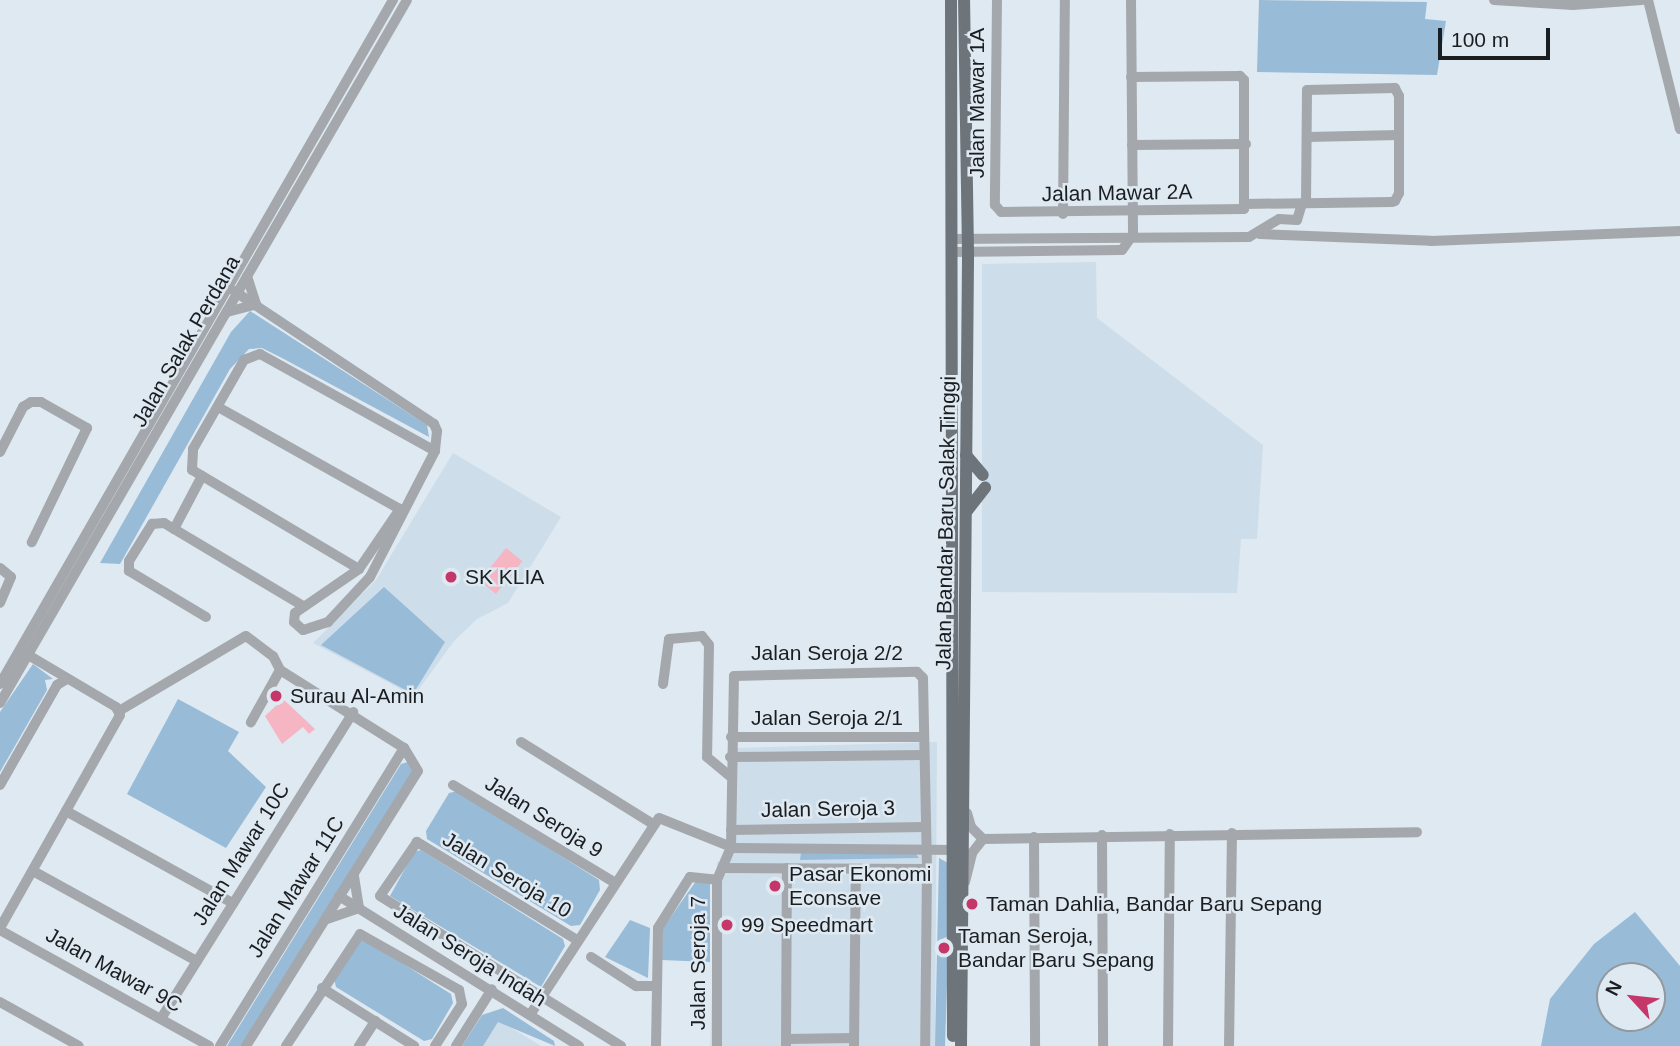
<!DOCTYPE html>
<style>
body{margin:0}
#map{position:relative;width:1680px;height:1046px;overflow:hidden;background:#dfe9f1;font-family:Helvetica,sans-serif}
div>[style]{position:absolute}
.built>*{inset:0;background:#cdddea}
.green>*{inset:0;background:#98bbd8}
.building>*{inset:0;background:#f6b5c3;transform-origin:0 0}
.minor>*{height:10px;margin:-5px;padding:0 5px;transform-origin:5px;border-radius:5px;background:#a4a8ac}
.major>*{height:12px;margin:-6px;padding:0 6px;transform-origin:6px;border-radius:6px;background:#6d747a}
.dots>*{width:19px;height:19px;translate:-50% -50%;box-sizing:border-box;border:4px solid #dfe9f1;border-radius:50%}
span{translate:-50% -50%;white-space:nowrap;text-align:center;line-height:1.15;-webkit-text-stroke:5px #dfe9f1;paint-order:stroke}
.street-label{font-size:21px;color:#1b1e21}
.poi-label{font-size:21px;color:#1b1e21}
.left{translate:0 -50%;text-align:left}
.north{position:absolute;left:1596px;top:962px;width:70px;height:70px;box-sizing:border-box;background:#dfe9f1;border:2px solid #91989e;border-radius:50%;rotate:297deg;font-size:19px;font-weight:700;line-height:28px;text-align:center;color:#1b1e21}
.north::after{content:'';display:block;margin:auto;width:24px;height:32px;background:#c43768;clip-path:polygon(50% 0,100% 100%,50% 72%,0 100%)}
.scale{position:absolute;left:1438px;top:28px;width:112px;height:32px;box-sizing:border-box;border:4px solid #1b1e21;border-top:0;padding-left:9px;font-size:21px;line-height:24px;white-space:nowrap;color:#1b1e21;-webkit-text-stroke:5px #dfe9f1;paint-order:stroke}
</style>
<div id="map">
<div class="built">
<i style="clip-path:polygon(1096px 262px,1097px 318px,1263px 445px,1257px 539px,1241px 539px,1237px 593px,982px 592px,982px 264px)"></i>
<i style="clip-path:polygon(453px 453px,561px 517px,508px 603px,477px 619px,454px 641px,414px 696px,313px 643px,376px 580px)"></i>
<i style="clip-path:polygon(937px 742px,935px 1046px,710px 1046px,717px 862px,731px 857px,735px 748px)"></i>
<i style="clip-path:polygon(487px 1013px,541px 1046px,466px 1046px)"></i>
</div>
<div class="green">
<i style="clip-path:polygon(1259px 0,1427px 2px,1425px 19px,1446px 21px,1437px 75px,1257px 72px)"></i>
<i style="clip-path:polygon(250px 311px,427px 425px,429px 437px,282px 358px,262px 348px,249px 349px,230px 369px,120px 564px,100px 563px,231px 332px)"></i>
<i style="clip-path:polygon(384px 587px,445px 642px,413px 694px,321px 645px)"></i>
<i style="clip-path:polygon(33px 664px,53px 679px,45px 680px,47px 690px,0 772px,0 712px)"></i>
<i style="clip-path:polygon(178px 699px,239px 732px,228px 751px,266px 787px,226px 848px,127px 794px)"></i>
<i style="clip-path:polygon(411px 761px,416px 767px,241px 1046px,227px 1046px,401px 764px)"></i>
<i style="clip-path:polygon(458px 791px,599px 880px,600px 890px,580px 925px,571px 926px,427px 839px,426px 831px,449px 793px)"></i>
<i style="clip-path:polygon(421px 850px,563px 939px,565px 946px,541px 987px,390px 896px,414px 852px)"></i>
<i style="clip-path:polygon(801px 853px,916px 854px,919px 858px,800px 860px)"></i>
<i style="clip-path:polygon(939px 858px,948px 863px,948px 936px,939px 941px,939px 952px,948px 956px,945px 1046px,935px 1046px)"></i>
<i style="clip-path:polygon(696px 881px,710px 881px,710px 962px,661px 960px,663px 928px)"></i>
<i style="clip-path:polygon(evenodd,1635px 912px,1680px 966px,1680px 1046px,1541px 1046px,1550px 999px,1594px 944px,1635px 912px,1610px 976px,1652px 976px,1652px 1018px,1610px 1018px,1610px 976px)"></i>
<i style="clip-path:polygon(630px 920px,650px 928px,648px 978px,605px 957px)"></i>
<i style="clip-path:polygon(358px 941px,367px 941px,451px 994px,453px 1003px,432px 1039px,424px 1041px,336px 987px,334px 979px)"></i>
<i style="clip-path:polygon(503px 1008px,554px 1041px,555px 1046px,498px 1022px,483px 1046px,462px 1046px,482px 1015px)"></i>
</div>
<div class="building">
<i style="left:506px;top:548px;width:21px;height:42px;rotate:39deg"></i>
<i style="clip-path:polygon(283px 699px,315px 729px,309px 734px,303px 727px,282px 744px,265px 716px)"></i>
</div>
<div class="minor">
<i style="left:997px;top:0;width:205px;rotate:90.6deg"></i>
<i style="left:995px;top:205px;width:9px;rotate:49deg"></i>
<i style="left:1001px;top:212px;width:243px;rotate:-0.7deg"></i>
<i style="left:1244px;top:209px;width:129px;rotate:-90deg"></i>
<i style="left:1244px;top:80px;width:6px;rotate:-135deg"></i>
<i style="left:1240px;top:76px;width:109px;rotate:179.5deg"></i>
<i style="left:1131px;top:0;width:235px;rotate:89.5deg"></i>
<i style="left:1494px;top:0;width:79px;rotate:3.6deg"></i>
<i style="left:1573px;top:5px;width:69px;rotate:-4.1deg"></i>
<i style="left:1648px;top:0;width:133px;rotate:76.1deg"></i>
<i style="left:1307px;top:137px;width:92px;rotate:-1.2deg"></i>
<i style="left:1132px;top:145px;width:114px;rotate:-0.5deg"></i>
<i style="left:1245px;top:204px;width:147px;rotate:-0.8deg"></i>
<i style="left:1392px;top:202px;width:3px;rotate:-18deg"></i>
<i style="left:1395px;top:201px;width:9px;rotate:-63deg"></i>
<i style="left:1399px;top:193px;width:97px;rotate:-90deg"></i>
<i style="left:1399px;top:96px;width:9px;rotate:-117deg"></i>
<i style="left:1395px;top:88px;width:88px;rotate:178.7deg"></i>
<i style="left:1307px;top:90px;width:113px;rotate:90.5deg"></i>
<i style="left:1063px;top:214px;width:214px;rotate:-89.5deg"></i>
<i style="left:1260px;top:234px;width:171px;rotate:2.3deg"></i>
<i style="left:1431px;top:241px;width:249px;rotate:-2.3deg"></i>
<i style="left:952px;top:239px;width:297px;rotate:-0.4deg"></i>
<i style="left:1249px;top:237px;width:35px;rotate:-31deg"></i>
<i style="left:1279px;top:219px;width:18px;rotate:3deg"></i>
<i style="left:1297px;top:220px;width:17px;rotate:-73deg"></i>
<i style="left:952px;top:252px;width:170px;rotate:-0.7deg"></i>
<i style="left:1122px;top:250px;width:19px;rotate:-54deg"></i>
<i style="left:234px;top:291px;width:240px;rotate:33.6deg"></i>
<i style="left:434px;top:424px;width:8px;rotate:67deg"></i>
<i style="left:437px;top:431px;width:20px;rotate:96deg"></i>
<i style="left:435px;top:451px;width:142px;rotate:117.3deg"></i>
<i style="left:370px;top:577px;width:62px;rotate:133deg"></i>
<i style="left:328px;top:622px;width:26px;rotate:162deg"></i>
<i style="left:303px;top:630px;width:12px;rotate:-138deg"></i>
<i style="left:294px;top:622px;width:9px;rotate:-84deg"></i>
<i style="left:295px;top:613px;width:78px;rotate:-34.5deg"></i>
<i style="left:359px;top:569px;width:73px;rotate:-55.7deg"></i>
<i style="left:227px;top:312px;width:30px;rotate:-15deg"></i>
<i style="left:256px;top:304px;width:29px;rotate:-108deg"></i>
<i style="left:218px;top:407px;width:209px;rotate:29.3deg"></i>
<i style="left:0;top:452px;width:51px;rotate:-62.9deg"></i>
<i style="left:23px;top:407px;width:9px;rotate:-32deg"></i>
<i style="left:31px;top:402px;width:10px"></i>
<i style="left:41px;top:402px;width:53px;rotate:29.5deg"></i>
<i style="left:87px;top:428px;width:127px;rotate:115.8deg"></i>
<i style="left:174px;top:529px;width:60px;rotate:-62.2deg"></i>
<i style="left:0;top:568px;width:14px;rotate:39deg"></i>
<i style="left:11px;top:577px;width:28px;rotate:113deg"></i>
<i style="left:359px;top:569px;width:194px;rotate:-149.3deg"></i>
<i style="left:192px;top:470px;width:21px;rotate:-87deg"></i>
<i style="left:193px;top:449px;width:103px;rotate:-60.2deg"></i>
<i style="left:244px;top:360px;width:17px;rotate:-21deg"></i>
<i style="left:260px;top:354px;width:200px;rotate:29deg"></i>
<i style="left:206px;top:617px;width:90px;rotate:-149.1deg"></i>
<i style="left:129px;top:571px;width:10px;rotate:-90deg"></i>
<i style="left:129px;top:561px;width:44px;rotate:-58.1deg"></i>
<i style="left:152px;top:524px;width:12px;rotate:-5deg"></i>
<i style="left:164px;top:523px;width:162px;rotate:30.8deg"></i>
<i style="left:0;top:684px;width:789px;rotate:-60.12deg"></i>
<i style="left:663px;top:684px;width:45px;rotate:-82.4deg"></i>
<i style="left:669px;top:639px;width:33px;rotate:-5deg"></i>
<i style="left:702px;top:636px;width:11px;rotate:52deg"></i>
<i style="left:709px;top:645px;width:112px;rotate:91deg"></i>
<i style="left:707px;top:757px;width:30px;rotate:40deg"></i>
<i style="left:0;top:703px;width:812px;rotate:-59.93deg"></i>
<i style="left:119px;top:711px;width:147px;rotate:-30.6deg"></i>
<i style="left:246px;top:636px;width:34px;rotate:37deg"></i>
<i style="left:273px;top:656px;width:16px;rotate:63deg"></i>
<i style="left:731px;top:737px;width:191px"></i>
<i style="left:521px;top:742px;width:153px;rotate:31.9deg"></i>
<i style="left:730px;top:757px;width:194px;rotate:-0.6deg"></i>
<i style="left:0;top:785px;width:115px;rotate:-60.3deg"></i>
<i style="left:57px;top:685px;width:12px;rotate:-31deg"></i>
<i style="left:453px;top:785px;width:188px;rotate:31.1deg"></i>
<i style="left:66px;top:811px;width:191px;rotate:28.9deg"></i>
<i style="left:967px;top:813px;width:15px;rotate:74deg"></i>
<i style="left:971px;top:827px;width:17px;rotate:45deg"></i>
<i style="left:731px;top:830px;width:195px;rotate:-0.9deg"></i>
<i style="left:1102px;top:835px;width:211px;rotate:89.7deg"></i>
<i style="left:1034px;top:837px;width:209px;rotate:89.7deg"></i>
<i style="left:723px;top:868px;width:204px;rotate:0.3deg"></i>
<i style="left:33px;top:871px;width:187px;rotate:28.8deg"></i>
<i style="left:965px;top:882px;width:30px;rotate:-76deg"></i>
<i style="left:972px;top:853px;width:18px;rotate:-52deg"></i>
<i style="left:983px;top:839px;width:434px;rotate:-0.9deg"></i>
<i style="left:339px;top:896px;width:283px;rotate:32deg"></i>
<i style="left:327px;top:919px;width:34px;rotate:-19deg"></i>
<i style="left:359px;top:908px;width:33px;rotate:-99deg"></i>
<i style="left:0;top:928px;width:244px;rotate:-60.6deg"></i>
<i style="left:120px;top:715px;width:9px;rotate:-117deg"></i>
<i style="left:116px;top:707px;width:108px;rotate:-149.4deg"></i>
<i style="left:0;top:930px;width:239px;rotate:29deg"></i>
<i style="left:577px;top:940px;width:188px;rotate:-148.5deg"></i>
<i style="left:417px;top:842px;width:65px;rotate:124.4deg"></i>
<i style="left:380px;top:896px;width:284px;rotate:31.9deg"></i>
<i style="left:591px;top:957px;width:54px;rotate:32.8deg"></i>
<i style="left:636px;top:986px;width:21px"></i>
<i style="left:322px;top:988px;width:109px;rotate:32.2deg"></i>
<i style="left:0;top:1002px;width:90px;rotate:29.1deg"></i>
<i style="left:530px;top:1015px;width:235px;rotate:-56.8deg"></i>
<i style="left:659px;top:818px;width:81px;rotate:21.8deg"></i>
<i style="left:734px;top:848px;width:225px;rotate:0.5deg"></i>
<i style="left:162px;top:1017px;width:360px;rotate:-57.9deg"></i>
<i style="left:786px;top:1039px;width:68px;rotate:-0.8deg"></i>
<i style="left:220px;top:1046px;width:350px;rotate:-58.3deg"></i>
<i style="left:246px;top:1046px;width:324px;rotate:-58deg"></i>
<i style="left:418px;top:771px;width:27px;rotate:-121deg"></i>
<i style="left:404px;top:748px;width:146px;rotate:-147.8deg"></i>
<i style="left:280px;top:670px;width:60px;rotate:119.1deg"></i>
<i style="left:286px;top:1046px;width:134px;rotate:-56.5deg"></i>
<i style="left:360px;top:934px;width:114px;rotate:29.5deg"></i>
<i style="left:459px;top:990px;width:14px;rotate:78deg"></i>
<i style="left:462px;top:1004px;width:50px;rotate:122.7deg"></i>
<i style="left:359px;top:1046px;width:30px;rotate:-57deg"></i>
<i style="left:456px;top:1046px;width:67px;rotate:-57.7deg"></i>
<i style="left:656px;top:1046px;width:118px;rotate:-89deg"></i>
<i style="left:658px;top:928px;width:60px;rotate:-57.9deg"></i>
<i style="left:690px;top:877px;width:27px;rotate:6deg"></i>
<i style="left:717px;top:1046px;width:166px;rotate:-90deg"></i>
<i style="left:717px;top:880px;width:36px;rotate:-67deg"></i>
<i style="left:731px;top:847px;width:171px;rotate:-89deg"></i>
<i style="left:734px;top:676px;width:183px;rotate:-1.3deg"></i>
<i style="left:917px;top:672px;width:8px;rotate:45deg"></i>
<i style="left:923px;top:678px;width:191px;rotate:88.8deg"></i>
<i style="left:927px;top:869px;width:177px;rotate:90.6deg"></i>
<i style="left:786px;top:1046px;width:178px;rotate:-89.7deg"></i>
<i style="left:854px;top:1046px;width:177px;rotate:-89.4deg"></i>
<i style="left:1168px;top:1046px;width:212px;rotate:-89.5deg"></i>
<i style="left:1229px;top:1046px;width:213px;rotate:-89.2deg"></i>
</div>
<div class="major">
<i style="left:951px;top:0;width:1036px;rotate:89.89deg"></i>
<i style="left:966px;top:455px;width:26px;rotate:50deg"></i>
<i style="left:966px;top:512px;width:31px;rotate:-52deg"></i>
<i style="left:961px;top:1046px;width:794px;rotate:-89.49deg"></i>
<i style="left:968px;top:252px;width:252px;rotate:-90.9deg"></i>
</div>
<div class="dots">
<i style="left:451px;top:577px;background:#c43768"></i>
<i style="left:276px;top:696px;background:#c43768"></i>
<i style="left:775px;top:886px;background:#c43768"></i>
<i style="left:972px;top:904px;background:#c43768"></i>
<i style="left:727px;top:925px;background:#c43768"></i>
<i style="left:944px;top:948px;background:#c43768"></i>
</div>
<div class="street-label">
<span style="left:977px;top:103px;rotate:-90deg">Jalan Mawar 1A</span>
<span style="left:1117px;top:193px;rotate:-1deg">Jalan Mawar 2A</span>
<span style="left:186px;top:341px;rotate:-60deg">Jalan Salak Perdana</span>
<span style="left:946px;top:523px;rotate:-89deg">Jalan Bandar Baru Salak Tinggi</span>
<span style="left:827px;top:653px">Jalan Seroja 2/2</span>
<span style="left:827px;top:718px">Jalan Seroja 2/1</span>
<span style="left:828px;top:809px;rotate:-1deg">Jalan Seroja 3</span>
<span style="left:544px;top:817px;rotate:32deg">Jalan Seroja 9</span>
<span style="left:241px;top:854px;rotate:-58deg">Jalan Mawar 10C</span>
<span style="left:507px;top:875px;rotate:31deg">Jalan Seroja 10</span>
<span style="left:296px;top:887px;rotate:-58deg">Jalan Mawar 11C</span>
<span style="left:470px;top:955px;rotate:32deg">Jalan Seroja Indah</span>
<span style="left:698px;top:963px;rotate:-90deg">Jalan Seroja 7</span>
<span style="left:114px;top:970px;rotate:29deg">Jalan Mawar 9C</span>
</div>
<div class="poi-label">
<span class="left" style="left:465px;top:577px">SK KLIA</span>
<span class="left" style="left:290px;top:696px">Surau Al-Amin</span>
<span class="left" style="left:789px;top:886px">Pasar Ekonomi<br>Econsave</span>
<span class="left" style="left:986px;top:904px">Taman Dahlia, Bandar Baru Sepang</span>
<span class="left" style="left:741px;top:925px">99 Speedmart</span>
<span class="left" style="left:958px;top:948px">Taman Seroja,<br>Bandar Baru Sepang</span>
</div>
<div class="north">N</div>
<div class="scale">100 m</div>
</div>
